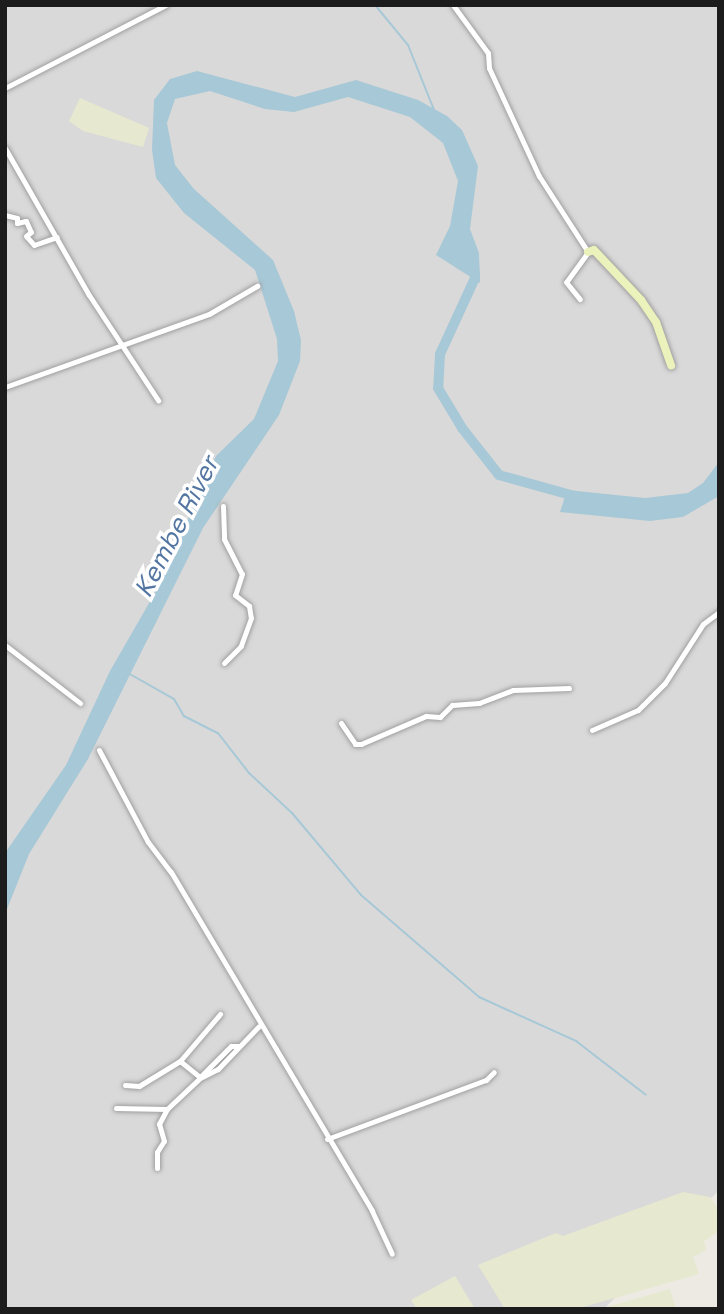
<!DOCTYPE html>
<style>
body{margin:0}
#map{position:relative;width:724px;height:1314px;overflow:hidden;background:#eceae2;font-family:"Space Grotesk",sans-serif}
div>[style]{position:absolute}
.residential>*{inset:0;background:#dad9d9}
.farmland>*{inset:0;background:#e6e9cf}
.water>*{inset:0;background:#a7c8d6}
.stream>*{height:2px;margin:-1px;padding:0 1px;transform-origin:1px;border-radius:1px;background:#a7c8d6}
.river>*{height:10px;margin:-5px;padding:0 5px;transform-origin:5px;border-radius:5px;background:#a7c8d6}
.roads{filter:drop-shadow(0 0 2px #a0a0a0) drop-shadow(0 0 2px #a0a0a0)}
.street>*{height:5px;margin:-2.5px;padding:0 2.5px;transform-origin:2.5px;border-radius:2.5px;background:#fff}
.secondary>*{height:8px;margin:-4px;padding:0 4px;transform-origin:4px;border-radius:4px;background:#ecf2bb}
span{translate:-50% -50%;white-space:nowrap;text-align:center;line-height:1.15;-webkit-text-stroke:7px #fff;paint-order:stroke}
.water-label{font-size:26px;color:#5375a1;font-style:italic}
.frame{position:absolute;inset:0;border:7px solid #1c1c1c;pointer-events:none}
</style>
<div id="map">
<div class="residential">
<i style="clip-path:polygon(5px 5px,719px 5px,719px 1190px,604px 1309px,5px 1309px)"></i>
</div>
<div class="farmland">
<i style="clip-path:polygon(80px 98px,149px 128px,143px 147px,83px 131px,69px 121px)"></i>
<i style="clip-path:polygon(683px 1192px,710px 1197px,719px 1210px,719px 1231px,704px 1241px,706px 1250px,693px 1257px,699px 1274px,576px 1309px,505px 1309px,478px 1265px,556px 1233px,563px 1236px)"></i>
<i style="clip-path:polygon(455px 1276px,475px 1309px,417px 1309px,411px 1300px)"></i>
<i style="clip-path:polygon(670px 1289px,676px 1309px,600px 1309px)"></i>
</div>
<div class="water">
<i style="clip-path:polygon(197px 71px,295px 97px,356px 80px,418px 100px,447px 116px,462px 130px,478px 166px,470px 229px,479px 253px,480px 283px,436px 255px,450px 226px,458px 181px,443px 143px,410px 117px,348px 97px,294px 112px,265px 109px,210px 91px,175px 99px,167px 123px,175px 165px,194px 189px,273px 260px,294px 311px,301px 340px,300px 361px,279px 415px,203px 528px,88px 759px,29px 854px,5px 914px,5px 853px,66px 765px,110px 671px,156px 591px,216px 456px,254px 419px,278px 361px,277px 339px,255px 270px,184px 213px,156px 178px,152px 150px,154px 100px,170px 79px)"></i>
<i style="clip-path:polygon(719px 462px,719px 496px,683px 517px,650px 521px,560px 512px,567px 490px,645px 498px,688px 493px,703px 483px)"></i>
</div>
<div class="stream">
<i style="left:375px;top:5px;width:52px;rotate:50.5deg"></i>
<i style="left:408px;top:45px;width:70px;rotate:68.2deg"></i>
<i style="left:128px;top:673px;width:53px;rotate:29.5deg"></i>
<i style="left:174px;top:699px;width:20px;rotate:60deg"></i>
<i style="left:184px;top:716px;width:38px;rotate:27deg"></i>
<i style="left:218px;top:733px;width:51px;rotate:52.2deg"></i>
<i style="left:249px;top:773px;width:59px;rotate:42.9deg"></i>
<i style="left:292px;top:813px;width:107px;rotate:49.9deg"></i>
<i style="left:361px;top:895px;width:156px;rotate:40.8deg"></i>
<i style="left:479px;top:997px;width:107px;rotate:24.4deg"></i>
<i style="left:576px;top:1041px;width:88px;rotate:37.6deg"></i>
</div>
<div class="river">
<i style="left:474px;top:266px;width:12px;rotate:85deg"></i>
<i style="left:475px;top:278px;width:84px;rotate:114.7deg"></i>
<i style="left:440px;top:354px;width:34px;rotate:93deg"></i>
<i style="left:438px;top:388px;width:47px;rotate:59deg"></i>
<i style="left:462px;top:428px;width:60px;rotate:51.8deg"></i>
<i style="left:499px;top:475px;width:82px;rotate:15.6deg"></i>
</div>
<div class="roads">
<div class="street">
<i style="left:453px;top:5px;width:59px;rotate:53.9deg"></i>
<i style="left:488px;top:53px;width:15px;rotate:86deg"></i>
<i style="left:489px;top:68px;width:119px;rotate:65.2deg"></i>
<i style="left:539px;top:176px;width:90px;rotate:57.2deg"></i>
<i style="left:588px;top:252px;width:37px;rotate:126deg"></i>
<i style="left:566px;top:282px;width:22px;rotate:51deg"></i>
<i style="left:5px;top:88px;width:181px;rotate:-27.3deg"></i>
<i style="left:5px;top:148px;width:169px;rotate:60.3deg"></i>
<i style="left:89px;top:295px;width:126px;rotate:56.7deg"></i>
<i style="left:5px;top:215px;width:12px;rotate:14deg"></i>
<i style="left:17px;top:218px;width:5px;rotate:90deg"></i>
<i style="left:17px;top:223px;width:9px;rotate:-13deg"></i>
<i style="left:26px;top:221px;width:12px;rotate:66deg"></i>
<i style="left:31px;top:232px;width:6px;rotate:141deg"></i>
<i style="left:26px;top:236px;width:12px;rotate:48deg"></i>
<i style="left:34px;top:245px;width:24px;rotate:-19deg"></i>
<i style="left:5px;top:387px;width:217px;rotate:-19.7deg"></i>
<i style="left:209px;top:314px;width:56px;rotate:-30.3deg"></i>
<i style="left:223px;top:506px;width:33px;rotate:88deg"></i>
<i style="left:224px;top:539px;width:39px;rotate:63deg"></i>
<i style="left:242px;top:574px;width:22px;rotate:108deg"></i>
<i style="left:235px;top:595px;width:18px;rotate:38deg"></i>
<i style="left:249px;top:606px;width:12px;rotate:81deg"></i>
<i style="left:251px;top:618px;width:30px;rotate:110deg"></i>
<i style="left:241px;top:646px;width:24px;rotate:135deg"></i>
<i style="left:5px;top:645px;width:95px;rotate:37.7deg"></i>
<i style="left:341px;top:723px;width:25px;rotate:56deg"></i>
<i style="left:355px;top:744px;width:6px"></i>
<i style="left:361px;top:744px;width:71px;rotate:-23.3deg"></i>
<i style="left:426px;top:716px;width:14px;rotate:4deg"></i>
<i style="left:440px;top:717px;width:17px;rotate:-45deg"></i>
<i style="left:452px;top:705px;width:27px;rotate:-4deg"></i>
<i style="left:479px;top:703px;width:36px;rotate:-21deg"></i>
<i style="left:513px;top:690px;width:56px;rotate:-2deg"></i>
<i style="left:592px;top:730px;width:50px;rotate:-23.5deg"></i>
<i style="left:638px;top:710px;width:38px;rotate:-45deg"></i>
<i style="left:665px;top:683px;width:70px;rotate:-57.2deg"></i>
<i style="left:703px;top:624px;width:20px;rotate:-37deg"></i>
<i style="left:99px;top:750px;width:104px;rotate:62deg"></i>
<i style="left:148px;top:842px;width:38px;rotate:53deg"></i>
<i style="left:171px;top:872px;width:394px;rotate:59.3deg"></i>
<i style="left:372px;top:1211px;width:47px;rotate:65.1deg"></i>
<i style="left:180px;top:1061px;width:62px;rotate:-49.6deg"></i>
<i style="left:125px;top:1085px;width:14px;rotate:4deg"></i>
<i style="left:139px;top:1086px;width:48px;rotate:-31.4deg"></i>
<i style="left:180px;top:1061px;width:26px;rotate:39deg"></i>
<i style="left:200px;top:1077px;width:44px;rotate:-45deg"></i>
<i style="left:231px;top:1046px;width:7px"></i>
<i style="left:116px;top:1108px;width:51px;rotate:1.1deg"></i>
<i style="left:327px;top:1139px;width:170px;rotate:-20.4deg"></i>
<i style="left:486px;top:1080px;width:11px;rotate:-45deg"></i>
<i style="left:157px;top:1168px;width:16px;rotate:-90deg"></i>
<i style="left:157px;top:1152px;width:13px;rotate:-58deg"></i>
<i style="left:164px;top:1141px;width:18px;rotate:-106deg"></i>
<i style="left:159px;top:1124px;width:17px;rotate:-62deg"></i>
<i style="left:167px;top:1109px;width:45px;rotate:-43.2deg"></i>
<i style="left:200px;top:1078px;width:20px;rotate:-27deg"></i>
<i style="left:218px;top:1069px;width:59px;rotate:-46.4deg"></i>
</div>
<div class="secondary">
<i style="left:588px;top:252px;width:6px;rotate:-18deg"></i>
<i style="left:594px;top:250px;width:69px;rotate:46.8deg"></i>
<i style="left:641px;top:300px;width:27px;rotate:56deg"></i>
<i style="left:656px;top:322px;width:46px;rotate:70.8deg"></i>
</div>
</div>
<div class="water-label">
<span style="left:177px;top:527px;rotate:-63deg">Kembe River</span>
</div>
<div class="frame"></div>
</div>
